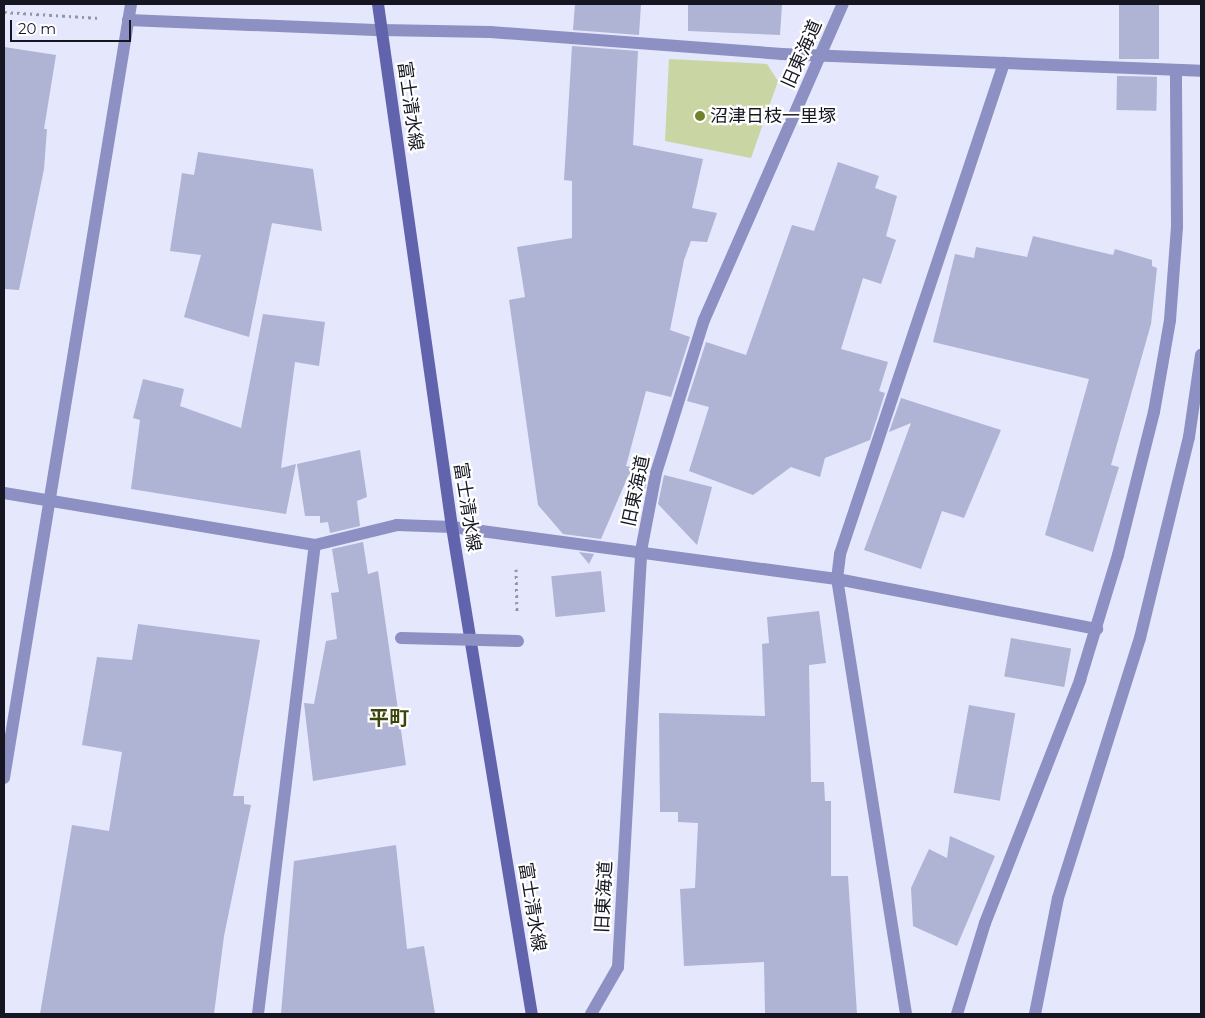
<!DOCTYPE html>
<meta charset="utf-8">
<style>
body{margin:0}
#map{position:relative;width:1205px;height:1018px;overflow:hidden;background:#e5e7fc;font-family:Montserrat,"Noto Sans JP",sans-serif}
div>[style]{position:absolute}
.green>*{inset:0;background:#c9d5a2}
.building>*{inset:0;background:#afb3d4;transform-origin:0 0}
.path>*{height:3px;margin-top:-1.5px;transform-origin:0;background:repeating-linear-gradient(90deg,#9495a7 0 2.5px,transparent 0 6.5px)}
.service>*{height:12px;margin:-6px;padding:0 6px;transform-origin:6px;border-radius:6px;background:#8c90c2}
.minor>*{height:12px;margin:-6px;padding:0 6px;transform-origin:6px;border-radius:6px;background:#8c90c2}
.tertiary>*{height:12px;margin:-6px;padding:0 6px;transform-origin:6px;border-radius:6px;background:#8c90c2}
.secondary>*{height:12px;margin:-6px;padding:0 6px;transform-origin:6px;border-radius:6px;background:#6164ac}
.pedestrian-bridge>*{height:12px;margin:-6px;padding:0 6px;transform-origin:6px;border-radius:6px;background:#8c90c2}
.dots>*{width:14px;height:14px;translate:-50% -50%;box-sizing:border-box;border:2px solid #fff;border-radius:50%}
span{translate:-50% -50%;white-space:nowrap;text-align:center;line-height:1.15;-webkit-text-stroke:4.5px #fff;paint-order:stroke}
.street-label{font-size:18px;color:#151622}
.poi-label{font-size:18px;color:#151622}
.left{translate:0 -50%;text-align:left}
.quarter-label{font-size:20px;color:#3c460b;font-weight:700}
.frame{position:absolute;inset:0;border:5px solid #151622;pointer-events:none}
.scale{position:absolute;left:10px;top:20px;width:121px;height:22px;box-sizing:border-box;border:2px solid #151622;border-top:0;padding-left:6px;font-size:15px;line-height:18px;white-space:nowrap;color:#151622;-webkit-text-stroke:4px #fff;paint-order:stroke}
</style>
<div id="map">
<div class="green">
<i style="clip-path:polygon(669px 59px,767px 64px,778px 81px,751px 158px,665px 141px)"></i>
</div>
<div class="building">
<i style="clip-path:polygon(575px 4px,641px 4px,639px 35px,573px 30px)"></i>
<i style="clip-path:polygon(688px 4px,782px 4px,780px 35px,688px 31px)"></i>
<i style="left:1119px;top:4px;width:40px;height:55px"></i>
<i style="clip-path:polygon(572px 46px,638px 51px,633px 145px,703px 159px,692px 208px,717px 213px,707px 242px,691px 241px,684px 260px,670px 330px,690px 337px,671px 397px,646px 391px,626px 466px,648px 471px,645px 490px,629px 474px,601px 539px,563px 534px,538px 505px,509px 300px,525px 297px,517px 247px,572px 238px,572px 181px,564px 180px)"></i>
<i style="clip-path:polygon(4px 47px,56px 55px,44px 129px,47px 129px,44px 169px,19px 290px,4px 289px)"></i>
<i style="left:1117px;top:76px;width:40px;height:34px;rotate:1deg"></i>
<i style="clip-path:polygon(198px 152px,313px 169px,322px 231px,272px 223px,249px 337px,184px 317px,201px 255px,170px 251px,182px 173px,194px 175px)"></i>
<i style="clip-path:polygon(838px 162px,879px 176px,875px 188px,897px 196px,886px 236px,896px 240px,881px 284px,863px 278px,841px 349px,888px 362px,879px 391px,885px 393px,870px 440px,825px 458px,820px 477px,791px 467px,753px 495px,689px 471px,709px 407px,687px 401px,706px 342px,746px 355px,792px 225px,814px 231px)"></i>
<i style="clip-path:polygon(1033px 236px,1113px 255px,1115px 249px,1152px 260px,1152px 266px,1157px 268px,1151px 324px,1111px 465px,1119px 467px,1093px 552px,1045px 535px,1089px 379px,933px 342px,955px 254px,974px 258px,976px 247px,1027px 257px)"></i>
<i style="clip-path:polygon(263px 314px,325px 322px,319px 366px,295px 362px,281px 468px,296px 464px,286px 514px,131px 489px,140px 420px,133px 418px,143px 379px,184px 389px,180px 406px,241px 428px)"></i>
<i style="clip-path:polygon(901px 398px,1001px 430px,964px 518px,942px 511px,921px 569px,864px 550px,911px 423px,889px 432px)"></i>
<i style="clip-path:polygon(360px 450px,367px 497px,357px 501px,360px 526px,330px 533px,328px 522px,320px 523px,320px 516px,305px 516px,297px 464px)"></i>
<i style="clip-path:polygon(664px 475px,712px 487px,697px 545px,658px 504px)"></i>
<i style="clip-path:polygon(363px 542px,368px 574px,378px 571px,406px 765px,313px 781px,304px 703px,314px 704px,326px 641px,337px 639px,331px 593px,339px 592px,332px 549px)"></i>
<i style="clip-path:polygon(579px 552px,594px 554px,589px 564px)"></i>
<i style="left:601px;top:571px;width:41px;height:50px;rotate:84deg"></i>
<i style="clip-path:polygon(819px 611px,826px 663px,809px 665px,811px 782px,824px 782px,825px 801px,831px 801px,831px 876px,848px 876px,857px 1014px,765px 1014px,764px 962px,684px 966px,680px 889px,695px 888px,698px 823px,678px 822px,678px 812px,660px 812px,659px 713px,765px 716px,762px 644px,769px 643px,767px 617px)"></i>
<i style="clip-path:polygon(138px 624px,260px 640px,233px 796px,244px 796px,244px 804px,251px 805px,224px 936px,214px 1014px,40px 1014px,72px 825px,109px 831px,122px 752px,82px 745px,97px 657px,132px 660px)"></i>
<i style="left:1011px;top:638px;width:61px;height:39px;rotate:10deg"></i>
<i style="left:969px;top:705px;width:47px;height:89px;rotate:10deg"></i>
<i style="clip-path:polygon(950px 836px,995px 856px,957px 946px,913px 926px,911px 888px,929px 849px,947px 858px)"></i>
<i style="clip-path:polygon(396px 845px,407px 949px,424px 946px,435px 1014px,281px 1014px,294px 861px)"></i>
</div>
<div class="path">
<i style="left:4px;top:12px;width:96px;rotate:3.6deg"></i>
<i style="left:516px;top:569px;width:45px;rotate:88.7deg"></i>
</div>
<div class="service">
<i style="left:1035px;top:1014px;width:118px;rotate:-78.8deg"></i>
<i style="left:1058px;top:898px;width:273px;rotate:-72.5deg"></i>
<i style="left:1140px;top:638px;width:207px;rotate:-76.3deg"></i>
<i style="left:1189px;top:437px;width:83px;rotate:-81.7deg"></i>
</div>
<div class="minor">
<i style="left:381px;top:30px;width:109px;rotate:1.1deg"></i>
<i style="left:490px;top:32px;width:293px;rotate:4.3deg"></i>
<i style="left:782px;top:54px;width:419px;rotate:2.3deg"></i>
<i style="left:4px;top:493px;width:315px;rotate:9.5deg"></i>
<i style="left:315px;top:545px;width:84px;rotate:-13.7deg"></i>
<i style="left:397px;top:525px;width:55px;rotate:2.1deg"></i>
<i style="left:452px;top:527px;width:388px;rotate:7.7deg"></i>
<i style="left:837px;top:579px;width:265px;rotate:10.9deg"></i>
<i style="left:258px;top:1014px;width:472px;rotate:-83.1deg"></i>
<i style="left:591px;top:1014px;width:54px;rotate:-60.1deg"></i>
<i style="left:618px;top:967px;width:417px;rotate:-86.8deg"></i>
<i style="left:641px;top:551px;width:79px;rotate:-79.1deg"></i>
<i style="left:656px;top:473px;width:160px;rotate:-72.6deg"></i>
<i style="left:704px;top:320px;width:345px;rotate:-66.3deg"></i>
<i style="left:906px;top:1014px;width:440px;rotate:-99deg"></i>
<i style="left:837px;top:579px;width:25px;rotate:-83deg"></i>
<i style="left:840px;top:554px;width:518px;rotate:-71.53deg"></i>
<i style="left:957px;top:1014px;width:95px;rotate:-72.9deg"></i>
<i style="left:985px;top:923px;width:261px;rotate:-68.6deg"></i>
<i style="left:1080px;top:680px;width:131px;rotate:-73.1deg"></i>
<i style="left:1118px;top:555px;width:147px;rotate:-75.9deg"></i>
<i style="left:1154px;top:412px;width:93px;rotate:-80.1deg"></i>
<i style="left:1170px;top:320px;width:94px;rotate:-85.7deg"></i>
<i style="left:1177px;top:226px;width:155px;rotate:-90.4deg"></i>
</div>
<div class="tertiary">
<i style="left:128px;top:20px;width:253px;rotate:2.3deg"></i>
<i style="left:4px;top:778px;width:784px;rotate:-80.68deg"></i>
</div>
<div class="secondary">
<i style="left:378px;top:4px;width:528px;rotate:81.95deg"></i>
<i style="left:452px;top:527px;width:494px;rotate:80.7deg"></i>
</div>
<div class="pedestrian-bridge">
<i style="left:401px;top:638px;width:117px;rotate:1.5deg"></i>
</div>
<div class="dots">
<i style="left:700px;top:116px;background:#71802e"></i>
</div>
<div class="street-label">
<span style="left:802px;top:54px;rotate:-66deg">旧東海道</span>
<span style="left:410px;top:106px;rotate:82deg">富士清水線</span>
<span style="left:636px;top:491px;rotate:-78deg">旧東海道</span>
<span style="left:467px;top:507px;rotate:81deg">富士清水線</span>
<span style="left:604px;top:897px;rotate:-87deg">旧東海道</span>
<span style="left:532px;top:907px;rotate:81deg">富士清水線</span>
</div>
<div class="poi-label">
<span class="left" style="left:710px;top:116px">沼津日枝一里塚</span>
</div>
<div class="quarter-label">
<span style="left:389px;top:718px">平町</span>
</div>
<div class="frame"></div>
<div class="scale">20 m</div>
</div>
